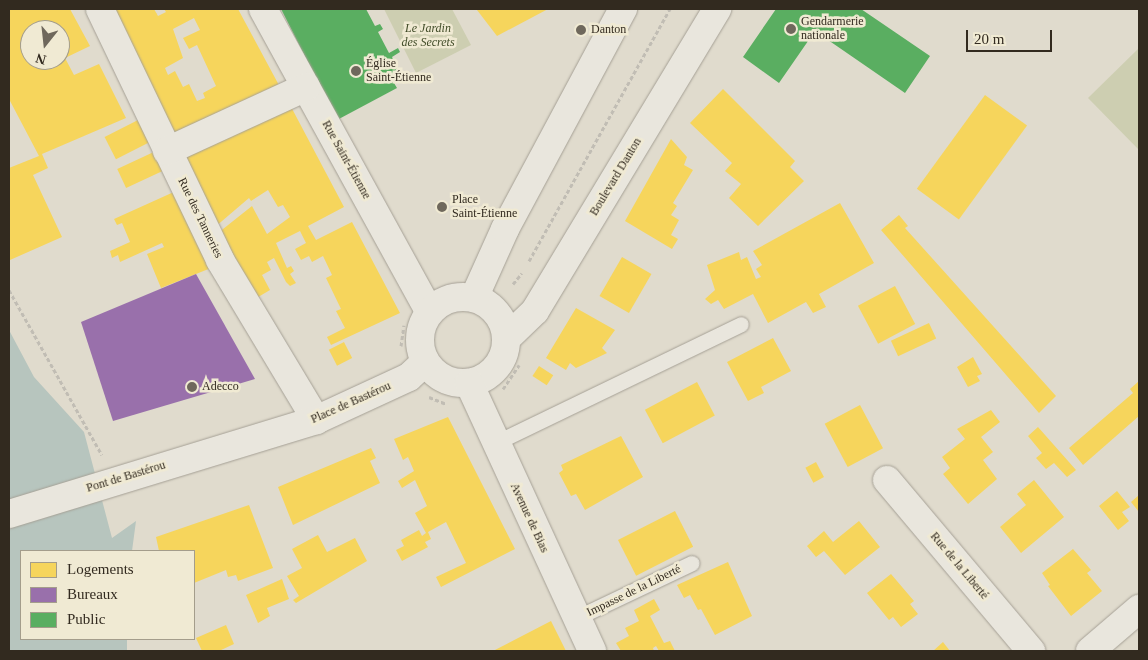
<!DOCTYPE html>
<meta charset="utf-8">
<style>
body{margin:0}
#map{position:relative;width:1148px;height:660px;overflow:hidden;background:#e0dbcd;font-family:Georgia,serif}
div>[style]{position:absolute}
.green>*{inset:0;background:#cdceb1}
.water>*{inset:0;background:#b7c5be}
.homes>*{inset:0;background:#f6d55c;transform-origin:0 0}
.offices>*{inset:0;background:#9970ab}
.public>*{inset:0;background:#5aae61}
.path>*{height:3px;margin-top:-1.5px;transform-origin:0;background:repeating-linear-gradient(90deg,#c1bdb4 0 4px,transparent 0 6.5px)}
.roads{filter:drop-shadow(0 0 1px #a5a095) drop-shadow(0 0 1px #a5a095)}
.lane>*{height:15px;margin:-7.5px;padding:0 7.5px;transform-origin:7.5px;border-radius:7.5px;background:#e9e6dd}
.street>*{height:28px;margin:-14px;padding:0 14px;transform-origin:14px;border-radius:14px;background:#e9e6dd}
.secondary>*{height:28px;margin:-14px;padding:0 14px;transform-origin:14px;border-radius:14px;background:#e9e6dd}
.secondary>.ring{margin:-14px;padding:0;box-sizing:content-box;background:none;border:28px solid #e9e6dd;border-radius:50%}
.dots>*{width:14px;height:14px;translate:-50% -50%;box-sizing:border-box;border:2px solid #f0ead3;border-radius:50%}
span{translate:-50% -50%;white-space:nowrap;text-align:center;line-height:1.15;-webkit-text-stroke:5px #f0ead3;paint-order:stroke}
.poi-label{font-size:12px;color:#322a1f}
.left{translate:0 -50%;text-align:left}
.park-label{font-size:12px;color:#414c28;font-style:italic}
.street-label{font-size:12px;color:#322a1f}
.frame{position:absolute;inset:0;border:10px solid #322a1f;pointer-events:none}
.legend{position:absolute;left:20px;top:550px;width:175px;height:90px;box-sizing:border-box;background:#f0ead3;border:1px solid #a49d8b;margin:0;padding:6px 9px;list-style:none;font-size:15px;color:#322a1f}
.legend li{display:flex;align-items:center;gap:10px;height:25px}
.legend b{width:25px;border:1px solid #a49d8b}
.north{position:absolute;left:20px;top:20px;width:50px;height:50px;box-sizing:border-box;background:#f0ead3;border:1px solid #a49d8b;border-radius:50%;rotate:196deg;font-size:14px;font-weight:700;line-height:20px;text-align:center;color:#322a1f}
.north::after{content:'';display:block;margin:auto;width:18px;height:22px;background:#6f685c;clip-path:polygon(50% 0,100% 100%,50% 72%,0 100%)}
.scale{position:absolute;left:966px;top:30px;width:86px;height:22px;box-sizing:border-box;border:2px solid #322a1f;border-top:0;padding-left:6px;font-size:15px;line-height:18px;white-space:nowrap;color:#322a1f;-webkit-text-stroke:4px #f0ead3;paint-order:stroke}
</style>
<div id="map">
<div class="green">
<i style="clip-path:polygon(384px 9px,452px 9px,471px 45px,416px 73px)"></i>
<i style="clip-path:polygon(1139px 48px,1139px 150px,1088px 98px)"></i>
</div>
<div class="water">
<i style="clip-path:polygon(9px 330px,34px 377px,84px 432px,112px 538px,136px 521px,132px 551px,21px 551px,21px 639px,127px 639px,127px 651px,9px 651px)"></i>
</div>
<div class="homes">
<i style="clip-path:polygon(evenodd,9px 9px,70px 9px,90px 46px,65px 58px,74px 75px,99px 64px,126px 118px,42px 154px,48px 168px,33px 175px,62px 237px,10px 260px,9px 168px,39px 156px,9px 99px,9px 9px,30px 30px,60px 30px,60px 60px,30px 60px,30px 30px)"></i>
<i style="clip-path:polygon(evenodd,113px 9px,154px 9px,158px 16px,166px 12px,164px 9px,238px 9px,281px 89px,174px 140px,113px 9px,194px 18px,200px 30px,183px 38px,189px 49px,197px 45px,216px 86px,203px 93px,205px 98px,197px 101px,189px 84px,183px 87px,175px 71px,168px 75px,165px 68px,183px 58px,173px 29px,194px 18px)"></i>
<i style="clip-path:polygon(548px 9px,497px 36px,477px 10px,479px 9px)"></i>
<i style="clip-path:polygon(723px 89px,795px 161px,790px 167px,804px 181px,758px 226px,729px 198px,741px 184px,725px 171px,732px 163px,690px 123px)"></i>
<i style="left:985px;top:95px;width:52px;height:116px;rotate:36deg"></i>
<i style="clip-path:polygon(289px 103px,344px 207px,308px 226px,316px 240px,352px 222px,400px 313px,331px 345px,327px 337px,345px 328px,336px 311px,341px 309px,326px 278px,332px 275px,323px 256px,312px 262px,309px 256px,301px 260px,295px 249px,306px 243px,300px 231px,276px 243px,287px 268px,291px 266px,294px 271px,290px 274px,296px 283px,290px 286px,286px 282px,274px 258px,267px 262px,271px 270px,262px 275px,270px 290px,253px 300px,218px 233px,252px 206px,267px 234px,290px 217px,283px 205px,278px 207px,268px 190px,251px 201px,249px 198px,215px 227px,181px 155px)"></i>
<i style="left:142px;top:118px;width:25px;height:42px;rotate:63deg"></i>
<i style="clip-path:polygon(671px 139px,687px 157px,684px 165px,693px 170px,673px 203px,677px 206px,671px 215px,679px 220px,671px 235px,678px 239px,672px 249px,625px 221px)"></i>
<i style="left:158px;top:150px;width:21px;height:45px;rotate:65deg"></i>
<i style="clip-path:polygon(176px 191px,211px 268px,161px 288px,147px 254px,164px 247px,162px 243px,120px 262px,118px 255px,112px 258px,110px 251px,130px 242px,122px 223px,117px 225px,114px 219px)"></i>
<i style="clip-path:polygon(840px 203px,874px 263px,819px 294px,826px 307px,813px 313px,806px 302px,768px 323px,753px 294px,724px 309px,718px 300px,711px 304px,705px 299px,715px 290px,707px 265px,739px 252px,741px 260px,747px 257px,756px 279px,761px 277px,756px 269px,762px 265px,753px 251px)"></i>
<i style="clip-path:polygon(899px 215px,908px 226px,905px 228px,1056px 396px,1039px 413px,881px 230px)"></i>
<i style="left:622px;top:257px;width:34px;height:45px;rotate:30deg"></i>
<i style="left:895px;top:286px;width:43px;height:42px;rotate:62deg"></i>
<i style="clip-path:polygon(576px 308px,615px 330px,602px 348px,607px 353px,576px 368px,570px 363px,566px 370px,546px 358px)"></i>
<i style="left:929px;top:323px;width:17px;height:42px;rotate:65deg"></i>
<i style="clip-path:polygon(773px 338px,791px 371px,761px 387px,764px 393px,748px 401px,727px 362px)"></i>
<i style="left:344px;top:342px;width:18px;height:17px;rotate:63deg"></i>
<i style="clip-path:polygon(973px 357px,982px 374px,977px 376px,980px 381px,968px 387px,957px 367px)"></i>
<i style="left:539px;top:366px;width:17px;height:12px;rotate:33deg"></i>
<i style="clip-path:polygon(1139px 381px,1139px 416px,1083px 465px,1069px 448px,1133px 393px,1130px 389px)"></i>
<i style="left:697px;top:382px;width:38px;height:59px;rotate:62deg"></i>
<i style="left:860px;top:405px;width:49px;height:40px;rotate:62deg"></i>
<i style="clip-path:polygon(991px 410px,1000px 422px,981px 437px,993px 452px,983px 460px,997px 479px,968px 504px,943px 474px,950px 468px,942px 457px,965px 439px,957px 429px)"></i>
<i style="clip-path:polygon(448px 417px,515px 549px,441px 587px,436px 577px,466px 563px,446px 522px,428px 532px,431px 539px,425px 542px,428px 547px,402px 561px,396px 550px,404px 546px,401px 540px,419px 530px,422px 536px,426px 533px,415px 513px,427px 506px,415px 480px,402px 488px,398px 481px,414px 471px,408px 457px,403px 460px,394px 439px)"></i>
<i style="clip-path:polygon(1038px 427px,1076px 470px,1067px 477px,1054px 463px,1046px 469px,1036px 458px,1042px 453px,1028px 436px)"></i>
<i style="clip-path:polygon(621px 436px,643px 477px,585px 510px,576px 494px,571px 496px,559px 473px,563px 470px,561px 465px)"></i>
<i style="clip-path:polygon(371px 448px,376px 458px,370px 461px,380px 483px,293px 525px,278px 487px)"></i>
<i style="left:816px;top:462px;width:17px;height:12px;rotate:62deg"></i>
<i style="clip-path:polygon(1034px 480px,1064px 517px,1021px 553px,1000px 527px,1026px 505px,1017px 494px)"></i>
<i style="clip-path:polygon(1117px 491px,1130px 507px,1122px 512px,1129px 521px,1118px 530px,1099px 506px)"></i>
<i style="clip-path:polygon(1139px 495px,1139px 512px,1131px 502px)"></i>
<i style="clip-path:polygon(249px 505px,273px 568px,238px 581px,236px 575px,228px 577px,226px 570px,194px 583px,194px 551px,159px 551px,156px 537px)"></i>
<i style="left:675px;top:511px;width:40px;height:64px;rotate:63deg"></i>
<i style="clip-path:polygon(859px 521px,880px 547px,845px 575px,824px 551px,816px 557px,807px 546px,824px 531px,833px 542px)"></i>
<i style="clip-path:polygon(318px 535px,327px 552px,355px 538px,367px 561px,296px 603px,293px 600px,299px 596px,287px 576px,302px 568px,292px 549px)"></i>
<i style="clip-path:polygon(1073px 549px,1091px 570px,1087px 573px,1102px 591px,1071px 616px,1048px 586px,1050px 585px,1042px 573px)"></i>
<i style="clip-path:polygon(728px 562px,752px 616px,715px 635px,701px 609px,698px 610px,690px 595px,684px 598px,677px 585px)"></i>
<i style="clip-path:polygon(891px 574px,914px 601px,910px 604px,918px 614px,901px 627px,893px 617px,889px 620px,867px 593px)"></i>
<i style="clip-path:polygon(282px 579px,289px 599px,267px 608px,270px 616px,258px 623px,246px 595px)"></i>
<i style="clip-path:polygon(654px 599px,660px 610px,650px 616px,664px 643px,670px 641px,675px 651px,659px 651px,656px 646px,653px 648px,654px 651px,621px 651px,616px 643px,629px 636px,625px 628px,639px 621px,634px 610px)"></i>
<i style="clip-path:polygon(551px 621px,566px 651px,493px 651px)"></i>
<i style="clip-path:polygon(226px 625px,234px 644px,219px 651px,202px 651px,196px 638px)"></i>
<i style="clip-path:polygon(943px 642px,950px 651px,933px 651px)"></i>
</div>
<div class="offices">
<i style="clip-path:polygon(196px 274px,255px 379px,113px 421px,81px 322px)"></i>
</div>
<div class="public">
<i style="clip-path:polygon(281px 9px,366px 9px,375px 26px,380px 24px,383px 29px,378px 32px,389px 53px,398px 48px,400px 52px,392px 57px,403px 79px,394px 83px,397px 88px,337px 120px)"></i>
<i style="clip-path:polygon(776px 9px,861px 9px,930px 56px,905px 93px,815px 31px,779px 83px,743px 57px)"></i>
</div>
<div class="path">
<i style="left:529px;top:261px;width:289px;rotate:-60.8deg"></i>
<i style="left:513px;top:284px;width:14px;rotate:-51deg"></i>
<i style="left:9px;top:290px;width:189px;rotate:60.6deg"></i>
<i style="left:401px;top:346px;width:21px;rotate:-82deg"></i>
<i style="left:503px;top:389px;width:29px;rotate:-56deg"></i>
<i style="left:429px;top:397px;width:18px;rotate:22deg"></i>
</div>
<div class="roads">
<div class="lane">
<i style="left:495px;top:443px;width:273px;rotate:-25.8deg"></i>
<i style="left:576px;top:618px;width:128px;rotate:-25.4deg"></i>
</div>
<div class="street">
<i style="left:100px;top:9px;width:278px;rotate:64.4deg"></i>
<i style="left:220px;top:260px;width:187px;rotate:59deg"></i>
<i style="left:263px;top:9px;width:345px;rotate:61.2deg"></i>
<i style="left:167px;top:151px;width:153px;rotate:-24.7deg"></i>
<i style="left:887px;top:480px;width:224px;rotate:49.9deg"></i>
<i style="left:1090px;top:651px;width:65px;rotate:-40.6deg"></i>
</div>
<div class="secondary">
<i class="ring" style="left:420px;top:297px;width:58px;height:58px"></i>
<i style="left:474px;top:298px;width:76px;rotate:-65.8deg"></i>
<i style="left:505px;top:229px;width:250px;rotate:-61.8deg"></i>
<i style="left:506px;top:339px;width:40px;rotate:-44deg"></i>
<i style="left:535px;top:311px;width:353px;rotate:-58.9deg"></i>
<i style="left:469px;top:383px;width:295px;rotate:65.3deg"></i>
<i style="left:9px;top:514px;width:321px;rotate:-17deg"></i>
<i style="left:316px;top:420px;width:102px;rotate:-24.8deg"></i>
<i style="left:409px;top:377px;width:22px;rotate:-43deg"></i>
</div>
</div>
<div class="dots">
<i style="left:791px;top:29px;background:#6f685c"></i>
<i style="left:581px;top:30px;background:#6f685c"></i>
<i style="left:356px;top:71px;background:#6f685c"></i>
<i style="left:442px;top:207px;background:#6f685c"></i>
<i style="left:192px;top:387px;background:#6f685c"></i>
</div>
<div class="poi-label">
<span class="left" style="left:801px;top:29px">Gendarmerie<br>nationale</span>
<span class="left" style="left:591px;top:30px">Danton</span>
<span class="left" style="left:366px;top:71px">Église<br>Saint-Étienne</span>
<span class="left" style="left:452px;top:207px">Place<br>Saint-Étienne</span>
<span class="left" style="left:202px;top:387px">Adecco</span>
</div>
<div class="park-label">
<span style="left:428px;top:36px">Le Jardin<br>des Secrets</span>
</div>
<div class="street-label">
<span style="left:346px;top:160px;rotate:61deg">Rue Saint-Étienne</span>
<span style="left:616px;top:177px;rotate:-59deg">Boulevard Danton</span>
<span style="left:200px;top:218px;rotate:64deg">Rue des Tanneries</span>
<span style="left:351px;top:403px;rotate:-24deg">Place de Bastérou</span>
<span style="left:126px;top:477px;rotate:-17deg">Pont de Bastérou</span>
<span style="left:529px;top:518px;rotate:65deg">Avenue de Bias</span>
<span style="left:959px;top:566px;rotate:50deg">Rue de la Liberté</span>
<span style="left:634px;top:591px;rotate:-26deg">Impasse de la Liberté</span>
</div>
<div class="frame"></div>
<ul class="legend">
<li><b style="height:14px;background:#f6d55c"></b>Logements</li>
<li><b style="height:14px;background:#9970ab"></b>Bureaux</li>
<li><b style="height:14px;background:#5aae61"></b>Public</li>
</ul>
<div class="north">N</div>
<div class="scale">20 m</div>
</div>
